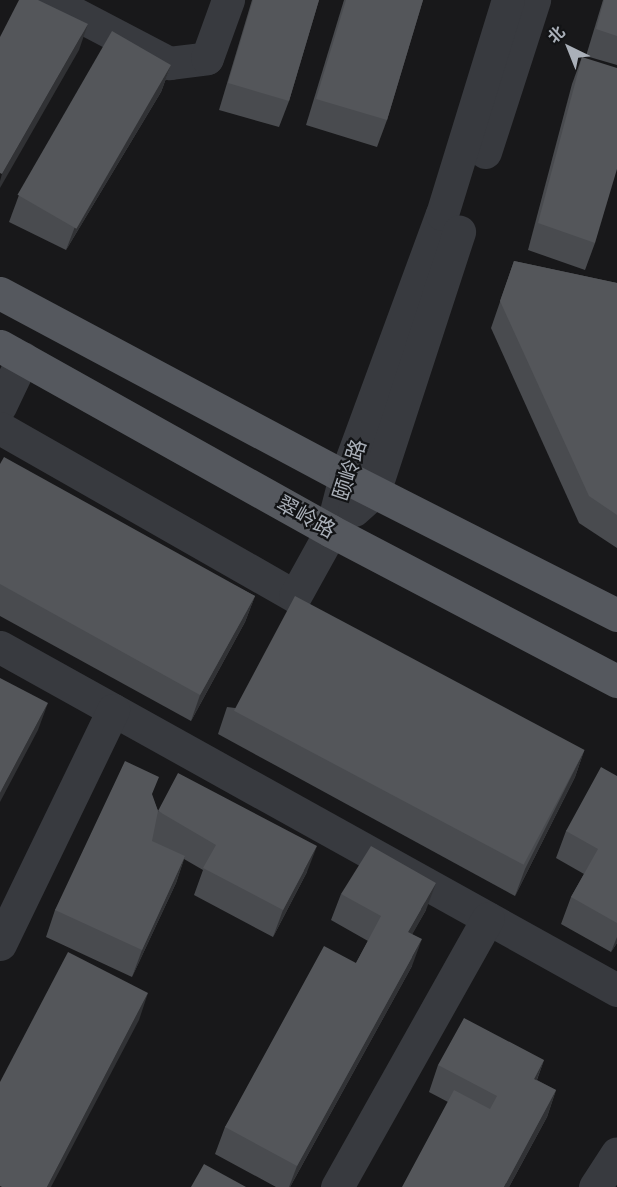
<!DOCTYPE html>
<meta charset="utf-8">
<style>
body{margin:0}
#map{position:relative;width:617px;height:1187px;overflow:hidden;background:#18181a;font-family:Roboto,"Noto Sans SC",sans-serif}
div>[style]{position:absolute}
.minor>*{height:33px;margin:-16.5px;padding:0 16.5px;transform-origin:16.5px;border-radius:16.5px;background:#383a3f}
.major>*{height:33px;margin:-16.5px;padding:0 16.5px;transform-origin:16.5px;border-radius:16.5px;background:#55585e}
.wall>*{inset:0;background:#494b4f}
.shaded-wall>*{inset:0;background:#313235}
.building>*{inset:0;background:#54565a;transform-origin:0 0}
span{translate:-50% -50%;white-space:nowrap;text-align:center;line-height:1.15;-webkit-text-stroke:4.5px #121315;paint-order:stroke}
.street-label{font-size:21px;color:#aab0b9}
.north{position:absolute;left:539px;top:18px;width:60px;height:60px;-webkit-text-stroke:4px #121315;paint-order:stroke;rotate:317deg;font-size:16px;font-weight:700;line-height:24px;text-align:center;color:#aab0b9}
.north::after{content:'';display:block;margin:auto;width:21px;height:27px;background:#aab0b9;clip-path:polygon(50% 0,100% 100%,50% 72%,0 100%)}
</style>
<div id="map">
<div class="minor">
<i style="left:49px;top:0;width:136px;rotate:27.7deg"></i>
<i style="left:169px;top:63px;width:38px;rotate:-7deg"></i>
<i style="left:207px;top:58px;width:62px;rotate:-70.1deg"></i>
<i style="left:485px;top:152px;width:160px;rotate:-72.1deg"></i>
<i style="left:0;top:406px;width:53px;rotate:-64.4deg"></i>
<i style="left:0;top:428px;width:339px;rotate:29.7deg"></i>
<i style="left:295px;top:596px;width:74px;rotate:-61deg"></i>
<i style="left:331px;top:531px;width:56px;rotate:-75.5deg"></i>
<i style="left:345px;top:477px;width:280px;rotate:-69.8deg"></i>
<i style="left:442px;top:214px;width:224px;rotate:-72.9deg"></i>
<i style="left:354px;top:510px;width:27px;rotate:-42deg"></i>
<i style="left:374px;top:492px;width:274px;rotate:-71.9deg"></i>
<i style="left:0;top:647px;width:706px;rotate:29.07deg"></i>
<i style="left:0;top:944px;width:260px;rotate:-64.2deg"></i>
<i style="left:337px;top:1187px;width:308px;rotate:-60.7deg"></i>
<i style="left:595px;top:1187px;width:40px;rotate:-57.1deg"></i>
</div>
<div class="major">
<i style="left:0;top:293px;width:391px;rotate:28.1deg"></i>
<i style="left:345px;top:477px;width:305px;rotate:26.9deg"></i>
<i style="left:0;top:346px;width:379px;rotate:29.2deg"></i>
<i style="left:331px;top:531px;width:323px;rotate:27.7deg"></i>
</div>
<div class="wall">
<i style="clip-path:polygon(252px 0,319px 0,289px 101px,279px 127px,219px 110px)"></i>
<i style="clip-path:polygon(344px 0,423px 0,387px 120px,377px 147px,306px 125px)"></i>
<i style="clip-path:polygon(603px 0,617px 0,617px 65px,586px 56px)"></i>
<i style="clip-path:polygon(582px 57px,595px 243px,585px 270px,528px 250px,572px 84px)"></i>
<i style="clip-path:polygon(171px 65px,161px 92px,66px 250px,9px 222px,19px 195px)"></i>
<i style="clip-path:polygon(514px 261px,617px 283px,617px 548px,579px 523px,491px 328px)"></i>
<i style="clip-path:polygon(0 464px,255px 596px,245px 622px,191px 721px,0 616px)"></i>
<i style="clip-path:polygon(227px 707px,584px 751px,575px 777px,515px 896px,218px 734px)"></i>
<i style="clip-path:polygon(617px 776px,617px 943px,611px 952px,561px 924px,571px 897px,584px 874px,556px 858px,566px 831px)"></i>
<i style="clip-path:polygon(152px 796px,158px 811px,307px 872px,273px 937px,194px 895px,203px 870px,184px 859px,176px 883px,132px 977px,46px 937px,55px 910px)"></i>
<i style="clip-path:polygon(341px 894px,426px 910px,412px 934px,412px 966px,290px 1187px,276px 1187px,215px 1154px,225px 1127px,356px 963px,368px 941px,331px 920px)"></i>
<i style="clip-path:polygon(544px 1060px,537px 1080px,556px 1090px,547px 1117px,509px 1187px,448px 1102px,429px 1092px,438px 1065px)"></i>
</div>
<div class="shaded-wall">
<i style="clip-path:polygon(88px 24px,79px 50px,0 188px,0 181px,2px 174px)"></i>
<i style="clip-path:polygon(171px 65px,161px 92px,66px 250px,76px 224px)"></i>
<i style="clip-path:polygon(255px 596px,245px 622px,191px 721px,200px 695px)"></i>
<i style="clip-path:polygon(48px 703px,38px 730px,0 802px,0 793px)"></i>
<i style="clip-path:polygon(584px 751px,575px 777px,515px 896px,525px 869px)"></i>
<i style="clip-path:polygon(317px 846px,307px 872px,273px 937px,283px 910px)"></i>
<i style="clip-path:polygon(185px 856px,176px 883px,132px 977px,142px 950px)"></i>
<i style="clip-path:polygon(436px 883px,426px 910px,399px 958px,408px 932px)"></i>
<i style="clip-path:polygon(617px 937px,617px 943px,611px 952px)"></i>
<i style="clip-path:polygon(422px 939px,412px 966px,290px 1187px,289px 1187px,297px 1166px)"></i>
<i style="clip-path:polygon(148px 993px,139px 1020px,51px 1187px,47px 1187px)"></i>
<i style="clip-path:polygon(544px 1060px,534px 1087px,534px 1079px)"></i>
<i style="clip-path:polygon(556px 1090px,547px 1117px,509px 1187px,504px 1187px)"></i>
</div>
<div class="building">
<i style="clip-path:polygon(19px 0,38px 0,88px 24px,2px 174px,0 173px,0 37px)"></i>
<i style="clip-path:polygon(253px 0,319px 0,289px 101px,228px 83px)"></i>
<i style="clip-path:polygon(346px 0,423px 0,387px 120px,316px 99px)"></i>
<i style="clip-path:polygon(604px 0,617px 0,617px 36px,596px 29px)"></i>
<i style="left:112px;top:31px;width:68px;height:189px;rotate:30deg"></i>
<i style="clip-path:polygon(582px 57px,617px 68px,617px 169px,595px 243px,538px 223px)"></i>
<i style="clip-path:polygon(514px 261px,617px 283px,617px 515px,589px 496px,500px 301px)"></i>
<i style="clip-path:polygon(4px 457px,255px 596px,200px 695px,0 584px,0 464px)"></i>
<i style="left:295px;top:596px;width:328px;height:130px;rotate:28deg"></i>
<i style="clip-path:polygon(0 678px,48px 703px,0 793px)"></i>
<i style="clip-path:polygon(125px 761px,159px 777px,152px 794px,158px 811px,152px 841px,185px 856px,142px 950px,55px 910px)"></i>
<i style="clip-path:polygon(601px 767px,617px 776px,617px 923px,571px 897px,598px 849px,566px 831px)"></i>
<i style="clip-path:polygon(178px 773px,317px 846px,283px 910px,203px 868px,216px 845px,158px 811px)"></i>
<i style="clip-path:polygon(371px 846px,436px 883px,408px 932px,422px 939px,297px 1166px,225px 1127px,324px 946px,356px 963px,381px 916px,341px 894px)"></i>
<i style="clip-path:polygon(68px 952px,148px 993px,47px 1187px,2px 1187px,0 1186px,0 1082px)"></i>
<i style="clip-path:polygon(464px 1018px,544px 1060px,534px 1079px,556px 1090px,504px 1187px,402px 1187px,454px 1090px,490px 1109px,497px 1096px,438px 1065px)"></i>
<i style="clip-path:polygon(204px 1164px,246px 1187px,191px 1187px)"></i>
</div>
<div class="street-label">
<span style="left:350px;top:470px;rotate:-72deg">颐岭路</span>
<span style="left:306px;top:517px;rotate:29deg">翠岭路</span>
</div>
<div class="north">北</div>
</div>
